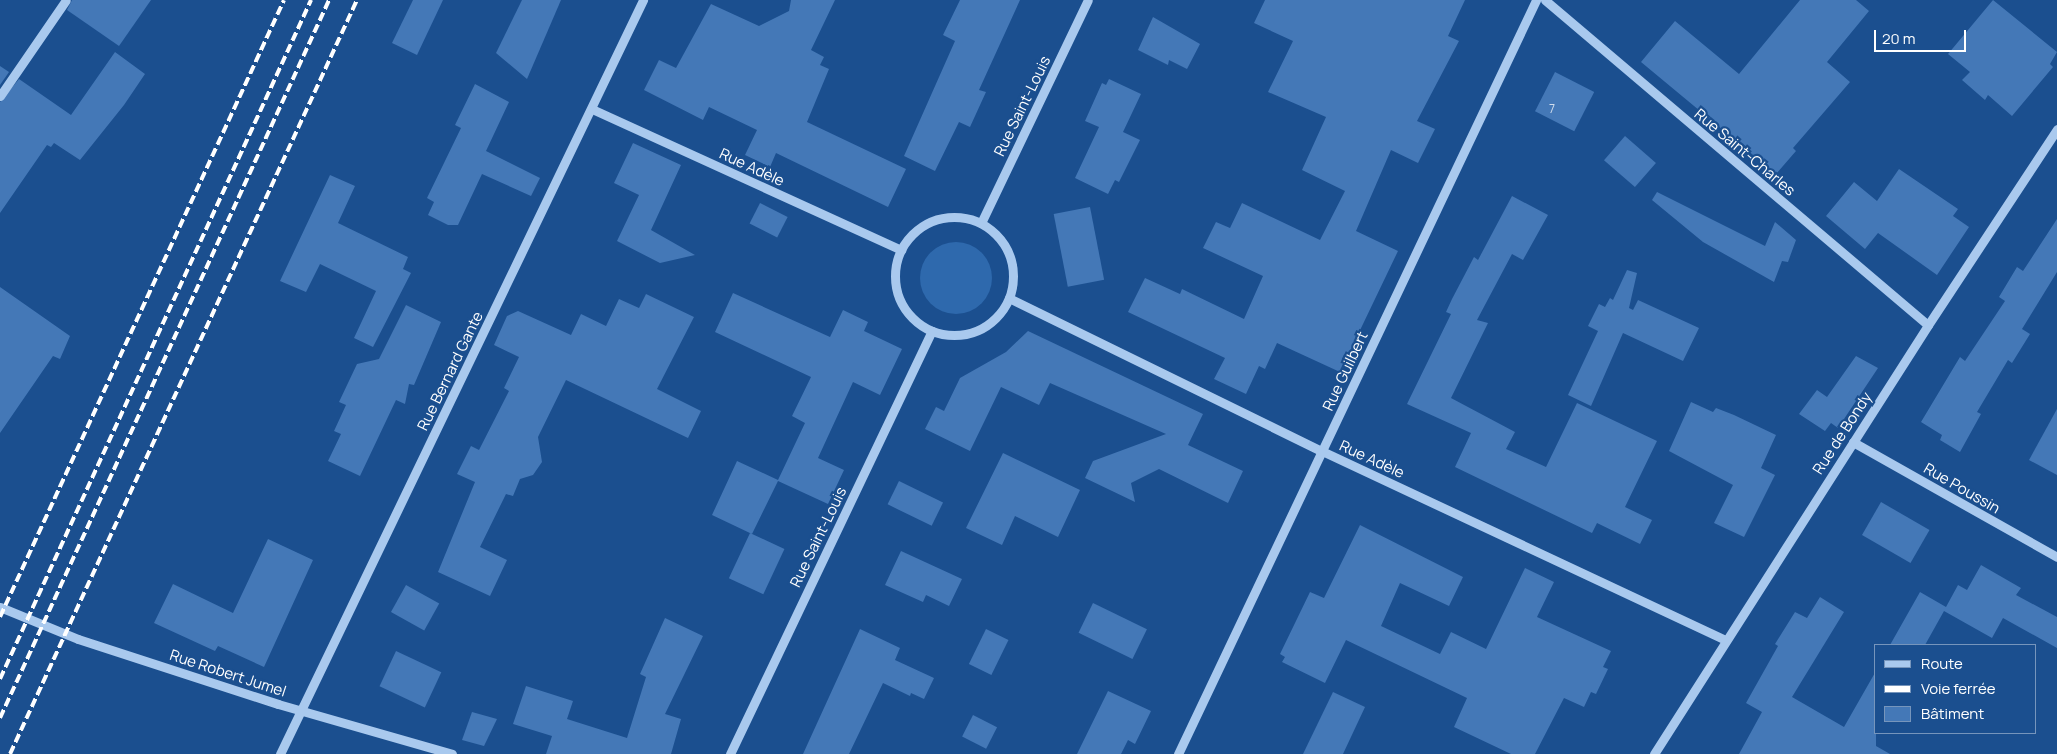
<!DOCTYPE html>
<meta charset="utf-8">
<style>
body{margin:0}
#map{position:relative;width:2057px;height:754px;overflow:hidden;background:#1b4f8f;font-family:Manrope,sans-serif}
div>[style]{position:absolute}
.green>*{inset:0;background:#2e69ad}
.round{border-radius:50%}
.building>*{inset:0;background:#4478b7;transform-origin:0 0}
.minor>*{height:9px;margin:-4.5px;padding:0 4.5px;transform-origin:4.5px;border-radius:4.5px;background:#a9c9ee}
.minor>.ring{margin:-4.5px;padding:0;box-sizing:content-box;background:none;border:9px solid #a9c9ee;border-radius:50%}
.rail>*{height:4px;margin-top:-2px;transform-origin:0;background:repeating-linear-gradient(90deg,#fff 0 9px,transparent 0 13px)}
span{translate:-50% -50%;white-space:nowrap;text-align:center;line-height:1.15;-webkit-text-stroke:4.5px #1b4f8f;paint-order:stroke}
.number-label{font-size:12px;color:#d0dded}
.number-label span{-webkit-text-stroke-width:0}
.street-label{font-size:15px;color:#fff}
.legend{position:absolute;left:1874px;top:644px;width:162px;height:90px;box-sizing:border-box;background:#1b4f8f;border:1px solid #7695bc;margin:0;padding:6px 9px;list-style:none;font-size:15px;color:#fff}
.legend li{display:flex;align-items:center;gap:10px;height:25px}
.legend b{width:25px;border:1px solid #7695bc}
.scale{position:absolute;left:1874px;top:30px;width:92px;height:22px;box-sizing:border-box;border:2px solid #fff;border-top:0;padding-left:6px;font-size:15px;line-height:18px;white-space:nowrap;color:#fff;-webkit-text-stroke:4px #1b4f8f;paint-order:stroke}
</style>
<div id="map">
<div class="green">
<i class="round" style="left:920px;top:242px;width:72px;height:72px"></i>
</div>
<div class="building">
<i style="clip-path:polygon(72px 0,151px 0,119px 46px,67px 10px)"></i>
<i style="clip-path:polygon(413px 0,443px 0,417px 55px,392px 43px)"></i>
<i style="clip-path:polygon(522px 0,561px 0,527px 79px,496px 53px)"></i>
<i style="clip-path:polygon(791px 0,835px 0,811px 50px,824px 57px,820px 65px,829px 69px,807px 122px,906px 169px,888px 207px,776px 153px,770px 167px,745px 155px,757px 130px,709px 107px,703px 120px,644px 90px,659px 60px,676px 68px,711px 4px,759px 26px,789px 11px)"></i>
<i style="clip-path:polygon(960px 0,1020px 0,979px 90px,986px 92px,970px 127px,959px 122px,935px 171px,904px 156px,955px 41px,943px 35px)"></i>
<i style="clip-path:polygon(1265px 0,1465px 0,1448px 36px,1459px 41px,1417px 121px,1435px 129px,1418px 163px,1391px 150px,1356px 231px,1398px 251px,1340px 372px,1277px 343px,1265px 369px,1259px 366px,1246px 394px,1214px 379px,1225px 358px,1128px 312px,1145px 278px,1180px 294px,1182px 289px,1244px 319px,1263px 276px,1203px 248px,1216px 222px,1230px 228px,1242px 203px,1320px 240px,1345px 191px,1302px 170px,1326px 117px,1268px 92px,1293px 41px,1254px 23px)"></i>
<i style="clip-path:polygon(1800px 0,1856px 0,1869px 11px,1827px 62px,1850px 82px,1793px 148px,1796px 151px,1776px 174px,1641px 62px,1675px 21px,1739px 74px)"></i>
<i style="clip-path:polygon(1993px 0,2057px 52px,2050px 64px,2053px 67px,2012px 116px,1988px 95px,1985px 100px,1962px 80px,1970px 72px,1948px 54px)"></i>
<i style="clip-path:polygon(1153px 17px,1200px 44px,1187px 69px,1169px 60px,1168px 65px,1138px 50px)"></i>
<i style="clip-path:polygon(115px 52px,145px 74px,124px 105px,80px 160px,54px 143px,51px 147px,47px 145px,0 213px,0 102px,19px 79px,71px 115px)"></i>
<i style="clip-path:polygon(0 66px,9px 72px,0 85px)"></i>
<i style="left:1555px;top:72px;width:44px;height:44px;rotate:27deg"></i>
<i style="clip-path:polygon(1109px 79px,1141px 94px,1123px 132px,1140px 140px,1119px 182px,1115px 180px,1108px 194px,1075px 178px,1099px 127px,1085px 121px,1102px 83px,1106px 85px)"></i>
<i style="clip-path:polygon(475px 84px,509px 102px,486px 151px,540px 178px,531px 196px,482px 174px,458px 225px,448px 225px,428px 215px,434px 202px,427px 198px,461px 128px,455px 125px)"></i>
<i style="left:1625px;top:136px;width:41px;height:32px;rotate:41deg"></i>
<i style="clip-path:polygon(633px 143px,681px 165px,651px 230px,695px 255px,660px 263px,617px 241px,639px 195px,614px 183px)"></i>
<i style="clip-path:polygon(1899px 169px,1958px 209px,1953px 216px,1969px 227px,1937px 275px,1878px 233px,1865px 249px,1826px 216px,1854px 182px,1877px 201px)"></i>
<i style="clip-path:polygon(330px 175px,355px 186px,338px 223px,408px 257px,403px 269px,411px 273px,373px 347px,354px 338px,376px 291px,320px 264px,306px 292px,280px 281px)"></i>
<i style="clip-path:polygon(1657px 192px,1765px 246px,1775px 222px,1796px 240px,1788px 262px,1782px 261px,1774px 282px,1703px 242px,1652px 200px)"></i>
<i style="clip-path:polygon(1512px 196px,1548px 215px,1523px 260px,1512px 254px,1477px 320px,1488px 323px,1451px 398px,1515px 432px,1506px 449px,1546px 467px,1577px 403px,1657px 441px,1625px 507px,1652px 520px,1640px 544px,1597px 523px,1592px 533px,1455px 467px,1471px 433px,1407px 404px,1451px 314px,1446px 312px,1452px 299px,1474px 257px,1478px 260px)"></i>
<i style="left:760px;top:203px;width:31px;height:23px;rotate:27deg"></i>
<i style="left:1090px;top:207px;width:74px;height:37px;rotate:79deg"></i>
<i style="clip-path:polygon(2057px 219px,2057px 272px,2022px 329px,2030px 334px,2012px 363px,2008px 360px,1977px 412px,1981px 414px,1960px 452px,1940px 440px,1942px 435px,1921px 422px,1960px 357px,1965px 361px,2005px 301px,1999px 297px,2017px 267px,2023px 271px)"></i>
<i style="clip-path:polygon(1627px 270px,1637px 273px,1629px 308px,1633px 310px,1638px 300px,1699px 328px,1683px 361px,1623px 333px,1591px 406px,1568px 395px,1598px 331px,1588px 326px,1599px 304px,1605px 307px,1610px 298px,1613px 300px)"></i>
<i style="clip-path:polygon(0 287px,70px 336px,60px 359px,53px 356px,0 433px)"></i>
<i style="clip-path:polygon(733px 293px,830px 337px,843px 310px,868px 322px,864px 331px,902px 349px,880px 395px,853px 382px,818px 458px,844px 470px,828px 504px,778px 481px,752px 534px,712px 515px,737px 461px,778px 480px,805px 423px,792px 416px,811px 377px,715px 332px)"></i>
<i style="clip-path:polygon(646px 294px,694px 317px,657px 389px,701px 411px,688px 438px,566px 380px,538px 437px,542px 462px,533px 475px,520px 479px,513px 496px,506px 494px,480px 547px,507px 560px,490px 596px,438px 572px,475px 482px,457px 474px,471px 446px,479px 450px,509px 391px,504px 388px,519px 357px,494px 345px,507px 316px,518px 311px,571px 335px,581px 314px,606px 326px,619px 299px,639px 308px)"></i>
<i style="clip-path:polygon(406px 305px,441px 322px,414px 385px,409px 384px,405px 404px,396px 400px,360px 476px,328px 461px,341px 434px,334px 431px,346px 405px,339px 402px,357px 364px,379px 359px)"></i>
<i style="clip-path:polygon(1028px 331px,1203px 414px,1188px 445px,1243px 471px,1228px 503px,1159px 469px,1131px 483px,1135px 502px,1085px 478px,1093px 461px,1166px 434px,1050px 383px,1039px 405px,1001px 387px,970px 451px,925px 429px,936px 407px,944px 411px,960px 378px,1006px 352px)"></i>
<i style="clip-path:polygon(1856px 356px,1878px 368px,1838px 428px,1831px 423px,1825px 431px,1799px 414px,1817px 390px,1827px 397px)"></i>
<i style="clip-path:polygon(1691px 402px,1713px 412px,1716px 408px,1734px 415px,1776px 435px,1761px 468px,1775px 475px,1744px 537px,1714px 523px,1733px 485px,1669px 451px)"></i>
<i style="clip-path:polygon(2057px 409px,2057px 475px,2029px 460px)"></i>
<i style="clip-path:polygon(1003px 453px,1080px 490px,1058px 537px,1015px 516px,1002px 545px,966px 528px)"></i>
<i style="left:899px;top:481px;width:49px;height:26px;rotate:26deg"></i>
<i style="left:1881px;top:502px;width:56px;height:38px;rotate:30deg"></i>
<i style="clip-path:polygon(1360px 525px,1463px 577px,1449px 606px,1400px 583px,1381px 626px,1440px 654px,1451px 632px,1486px 649px,1525px 568px,1554px 582px,1537px 617px,1611px 651px,1603px 667px,1608px 669px,1596px 694px,1591px 692px,1584px 707px,1564px 698px,1535px 754px,1511px 754px,1454px 727px,1467px 698px,1346px 640px,1325px 683px,1282px 662px,1285px 657px,1280px 654px,1310px 592px,1324px 598px)"></i>
<i style="left:750px;top:533px;width:38px;height:50px;rotate:25deg"></i>
<i style="clip-path:polygon(268px 539px,313px 560px,264px 667px,218px 646px,215px 651px,154px 623px,173px 584px,233px 613px)"></i>
<i style="clip-path:polygon(901px 551px,962px 579px,949px 606px,926px 595px,923px 602px,885px 585px)"></i>
<i style="clip-path:polygon(1981px 565px,2021px 588px,2016px 595px,2057px 617px,2057px 648px,2003px 618px,1992px 638px,1944px 611px,1925px 645px,1890px 645px,1920px 592px,1946px 607px,1958px 585px,1967px 590px)"></i>
<i style="left:406px;top:585px;width:38px;height:31px;rotate:29deg"></i>
<i style="clip-path:polygon(1820px 597px,1844px 612px,1792px 697px,1844px 727px,1876px 671px,1876px 746px,1890px 754px,1739px 754px,1762px 712px,1746px 703px,1778px 646px,1775px 644px,1795px 612px,1807px 618px)"></i>
<i style="left:1093px;top:603px;width:60px;height:33px;rotate:26deg"></i>
<i style="clip-path:polygon(665px 618px,703px 636px,665px 714px,681px 719px,671px 754px,546px 754px,552px 736px,513px 724px,526px 686px,573px 701px,567px 719px,627px 738px,646px 677px,640px 674px)"></i>
<i style="clip-path:polygon(860px 629px,900px 648px,895px 660px,934px 678px,924px 699px,911px 693px,910px 696px,883px 683px,849px 754px,803px 754px)"></i>
<i style="left:986px;top:629px;width:25px;height:39px;rotate:26deg"></i>
<i style="left:396px;top:651px;width:50px;height:39px;rotate:25deg"></i>
<i style="clip-path:polygon(1108px 691px,1151px 711px,1135px 744px,1128px 740px,1121px 754px,1077px 754px)"></i>
<i style="clip-path:polygon(1333px 692px,1365px 707px,1343px 754px,1303px 754px)"></i>
<i style="clip-path:polygon(472px 712px,497px 719px,484px 746px,462px 740px)"></i>
<i style="left:973px;top:715px;width:27px;height:24px;rotate:27deg"></i>
</div>
<div class="minor">
<i style="left:1545px;top:0;width:502px;rotate:40.32deg"></i>
<i style="left:0;top:96px;width:116px;rotate:-55.5deg"></i>
<i style="left:592px;top:109px;width:340px;rotate:24.5deg"></i>
<i class="ring" style="left:895px;top:217px;width:109px;height:109px"></i>
<i style="left:981px;top:223px;width:247px;rotate:-64.4deg"></i>
<i style="left:1009px;top:298px;width:348px;rotate:26.1deg"></i>
<i style="left:1322px;top:451px;width:445px;rotate:25.1deg"></i>
<i style="left:1853px;top:442px;width:234px;rotate:29.4deg"></i>
<i style="left:0;top:607px;width:84px;rotate:22.3deg"></i>
<i style="left:78px;top:639px;width:210px;rotate:18deg"></i>
<i style="left:278px;top:704px;width:181px;rotate:16deg"></i>
<i style="left:280px;top:754px;width:837px;rotate:-64.29deg"></i>
<i style="left:730px;top:754px;width:469px;rotate:-64.5deg"></i>
<i style="left:1178px;top:754px;width:835px;rotate:-64.6deg"></i>
<i style="left:1654px;top:754px;width:509px;rotate:-57.43deg"></i>
<i style="left:1928px;top:325px;width:235px;rotate:-56.6deg"></i>
</div>
<div class="rail">
<i style="left:0;top:617px;width:679px;rotate:-65.28deg"></i>
<i style="left:0;top:679px;width:747px;rotate:-65.39deg"></i>
<i style="left:0;top:718px;width:790px;rotate:-65.38deg"></i>
<i style="left:10px;top:754px;width:830px;rotate:-65.29deg"></i>
</div>
<div class="number-label">
<span style="left:1552px;top:109px">7</span>
</div>
<div class="street-label">
<span style="left:1022px;top:106px;rotate:-64deg">Rue Saint-Louis</span>
<span style="left:1745px;top:152px;rotate:40deg">Rue Saint-Charles</span>
<span style="left:752px;top:167px;rotate:25deg">Rue Adèle</span>
<span style="left:450px;top:371px;rotate:-64deg">Rue Bernard Gante</span>
<span style="left:1345px;top:371px;rotate:-65deg">Rue Guilbert</span>
<span style="left:1842px;top:433px;rotate:-57deg">Rue de Bondy</span>
<span style="left:1372px;top:459px;rotate:25deg">Rue Adèle</span>
<span style="left:1962px;top:488px;rotate:30deg">Rue Poussin</span>
<span style="left:818px;top:537px;rotate:-64deg">Rue Saint-Louis</span>
<span style="left:228px;top:673px;rotate:18deg">Rue Robert Jumel</span>
</div>
<ul class="legend">
<li><b style="height:6px;background:#a9c9ee"></b>Route</li>
<li><b style="height:6px;background:#fff"></b>Voie ferrée</li>
<li><b style="height:14px;background:#4478b7"></b>Bâtiment</li>
</ul>
<div class="scale">20 m</div>
</div>
